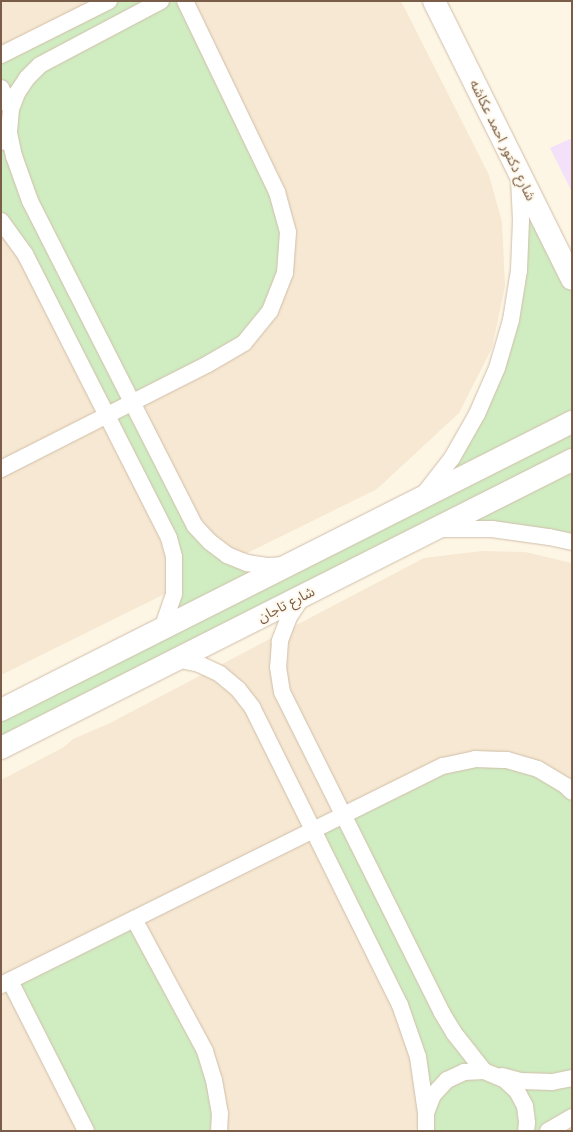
<!DOCTYPE html>
<meta charset="utf-8">
<style>
body{margin:0}
#map{position:relative;width:573px;height:1132px;overflow:hidden;background:#fef6e5;font-family:Jost,"Noto Sans Arabic",sans-serif}
div>[style]{position:absolute}
.residential>*{inset:0;background:#f6e8d2}
.education>*{inset:0;background:#f3e1fa}
.green>*{inset:0;background:#d0edc2}
.roads{filter:drop-shadow(0 0 1px #d0beaa) drop-shadow(0 0 1px #d0beaa)}
.street>*{height:16px;margin:-8px;padding:0 8px;transform-origin:8px;border-radius:8px;background:#fff}
.secondary>*{height:22px;margin:-11px;padding:0 11px;transform-origin:11px;border-radius:11px;background:#fff}
span{translate:-50% -50%;white-space:nowrap;text-align:center;line-height:1.15;-webkit-text-stroke:4px #fff9ed;paint-order:stroke}
.street-label{font-size:14px;color:#795d48}
.frame{position:absolute;inset:0;border:2px solid #795d48;pointer-events:none}
</style>
<div id="map">
<div class="residential">
<i style="clip-path:polygon(1px 1px,401px 1px,489px 175px,502px 222px,505px 286px,492px 348px,459px 413px,377px 489px,1px 675px)"></i>
<i style="clip-path:polygon(482px 551px,525px 552px,572px 563px,572px 1131px,1px 1131px,1px 780px,64px 747px,73px 739px,110px 723px,424px 558px)"></i>
</div>
<div class="education">
<i style="clip-path:polygon(572px 138px,572px 192px,550px 148px)"></i>
</div>
<div class="green">
<i style="clip-path:polygon(109px 1px,185px 1px,277px 192px,285px 273px,244px 343px,133px 403px,210px 542px,269px 566px,421px 498px,452px 458px,510px 322px,518px 169px,572px 279px,572px 542px,435px 529px,1px 748px,1px 710px,162px 629px,174px 557px,1px 221px,1px 55px)"></i>
<i style="clip-path:polygon(507px 760px,572px 792px,572px 1117px,548px 1131px,425px 1131px,418px 1057px,313px 830px,443px 766px)"></i>
<i style="clip-path:polygon(134px 919px,205px 1051px,219px 1131px,86px 1131px,10px 981px)"></i>
</div>
<div class="roads">
<div class="street">
<i style="left:1px;top:55px;width:121px;rotate:-26.6deg"></i>
<i style="left:1px;top:88px;width:23px;rotate:65deg"></i>
<i style="left:11px;top:109px;width:24px;rotate:95deg"></i>
<i style="left:9px;top:133px;width:10px;rotate:119deg"></i>
<i style="left:11px;top:109px;width:17px;rotate:-69deg"></i>
<i style="left:17px;top:93px;width:18px;rotate:-56deg"></i>
<i style="left:27px;top:78px;width:18px;rotate:-45deg"></i>
<i style="left:40px;top:65px;width:137px;rotate:-27.9deg"></i>
<i style="left:9px;top:133px;width:24px;rotate:78deg"></i>
<i style="left:14px;top:156px;width:48px;rotate:70.4deg"></i>
<i style="left:30px;top:201px;width:364px;rotate:63.1deg"></i>
<i style="left:195px;top:526px;width:22px;rotate:47deg"></i>
<i style="left:210px;top:542px;width:21px;rotate:37deg"></i>
<i style="left:227px;top:555px;width:22px;rotate:22deg"></i>
<i style="left:247px;top:563px;width:22px;rotate:8deg"></i>
<i style="left:269px;top:566px;width:16px;rotate:-4deg"></i>
<i style="left:1px;top:221px;width:41px;rotate:54deg"></i>
<i style="left:25px;top:254px;width:318px;rotate:63.1deg"></i>
<i style="left:169px;top:538px;width:20px;rotate:75deg"></i>
<i style="left:174px;top:557px;width:37px;rotate:90deg"></i>
<i style="left:174px;top:594px;width:37px;rotate:109deg"></i>
<i style="left:1px;top:469px;width:232px;rotate:-26.9deg"></i>
<i style="left:208px;top:364px;width:42px;rotate:-30.3deg"></i>
<i style="left:244px;top:343px;width:41px;rotate:-50.9deg"></i>
<i style="left:270px;top:311px;width:41px;rotate:-68.5deg"></i>
<i style="left:285px;top:273px;width:41px;rotate:-85.8deg"></i>
<i style="left:288px;top:232px;width:41px;rotate:-105.4deg"></i>
<i style="left:277px;top:192px;width:212px;rotate:-115.7deg"></i>
<i style="left:424px;top:494px;width:46px;rotate:-52.1deg"></i>
<i style="left:452px;top:458px;width:51px;rotate:-60.4deg"></i>
<i style="left:477px;top:414px;width:50px;rotate:-66.5deg"></i>
<i style="left:497px;top:368px;width:50px;rotate:-73.7deg"></i>
<i style="left:511px;top:320px;width:51px;rotate:-80.9deg"></i>
<i style="left:519px;top:270px;width:50px;rotate:-87.7deg"></i>
<i style="left:521px;top:220px;width:41px;rotate:-92.8deg"></i>
<i style="left:438px;top:529px;width:54px"></i>
<i style="left:492px;top:529px;width:58px;rotate:8deg"></i>
<i style="left:549px;top:537px;width:24px;rotate:12deg"></i>
<i style="left:303px;top:596px;width:25px;rotate:124deg"></i>
<i style="left:289px;top:617px;width:26px;rotate:111deg"></i>
<i style="left:280px;top:641px;width:26px;rotate:94deg"></i>
<i style="left:278px;top:667px;width:25px;rotate:81deg"></i>
<i style="left:282px;top:692px;width:359px;rotate:63.5deg"></i>
<i style="left:442px;top:1013px;width:23px;rotate:59deg"></i>
<i style="left:454px;top:1033px;width:48px;rotate:51.7deg"></i>
<i style="left:176px;top:659px;width:24px;rotate:12deg"></i>
<i style="left:199px;top:664px;width:23px;rotate:25deg"></i>
<i style="left:220px;top:674px;width:23px;rotate:40deg"></i>
<i style="left:238px;top:689px;width:23px;rotate:52deg"></i>
<i style="left:252px;top:707px;width:333px;rotate:63.6deg"></i>
<i style="left:400px;top:1005px;width:55px;rotate:70.9deg"></i>
<i style="left:418px;top:1057px;width:57px;rotate:81.9deg"></i>
<i style="left:134px;top:919px;width:150px;rotate:61.7deg"></i>
<i style="left:205px;top:1051px;width:30px;rotate:73deg"></i>
<i style="left:214px;top:1080px;width:34px;rotate:80deg"></i>
<i style="left:220px;top:1113px;width:18px;rotate:93deg"></i>
<i style="left:10px;top:981px;width:168px;rotate:63.1deg"></i>
<i style="left:1px;top:985px;width:493px;rotate:-26.4deg"></i>
<i style="left:443px;top:766px;width:33px;rotate:-12deg"></i>
<i style="left:475px;top:759px;width:32px;rotate:2deg"></i>
<i style="left:507px;top:760px;width:32px;rotate:16deg"></i>
<i style="left:538px;top:769px;width:33px;rotate:31deg"></i>
<i style="left:566px;top:786px;width:8px;rotate:45deg"></i>
<i style="left:502px;top:1076px;width:20px;rotate:15deg"></i>
<i style="left:521px;top:1081px;width:31px;rotate:2deg"></i>
<i style="left:552px;top:1082px;width:20px;rotate:-11deg"></i>
<i style="left:426px;top:1131px;width:18px;rotate:-90deg"></i>
<i style="left:426px;top:1113px;width:19px;rotate:-69deg"></i>
<i style="left:433px;top:1095px;width:21px;rotate:-47deg"></i>
<i style="left:447px;top:1080px;width:19px;rotate:-25deg"></i>
<i style="left:464px;top:1072px;width:20px;rotate:-3deg"></i>
<i style="left:484px;top:1071px;width:23px;rotate:23deg"></i>
<i style="left:505px;top:1080px;width:16px;rotate:43deg"></i>
<i style="left:517px;top:1091px;width:17px;rotate:62deg"></i>
<i style="left:525px;top:1106px;width:17px;rotate:83deg"></i>
<i style="left:527px;top:1123px;width:8px;rotate:97deg"></i>
<i style="left:548px;top:1131px;width:28px;rotate:-30deg"></i>
</div>
<div class="secondary">
<i style="left:434px;top:1px;width:310px;rotate:63.6deg"></i>
<i style="left:1px;top:710px;width:640px;rotate:-26.77deg"></i>
<i style="left:1px;top:748px;width:640px;rotate:-26.77deg"></i>
</div>
</div>
<div class="street-label">
<span style="left:503px;top:140px;rotate:64deg">شارع دكتور احمد عكاشه</span>
<span style="left:286px;top:604px;rotate:-27deg">شارع تاجان</span>
</div>
<div class="frame"></div>
</div>
